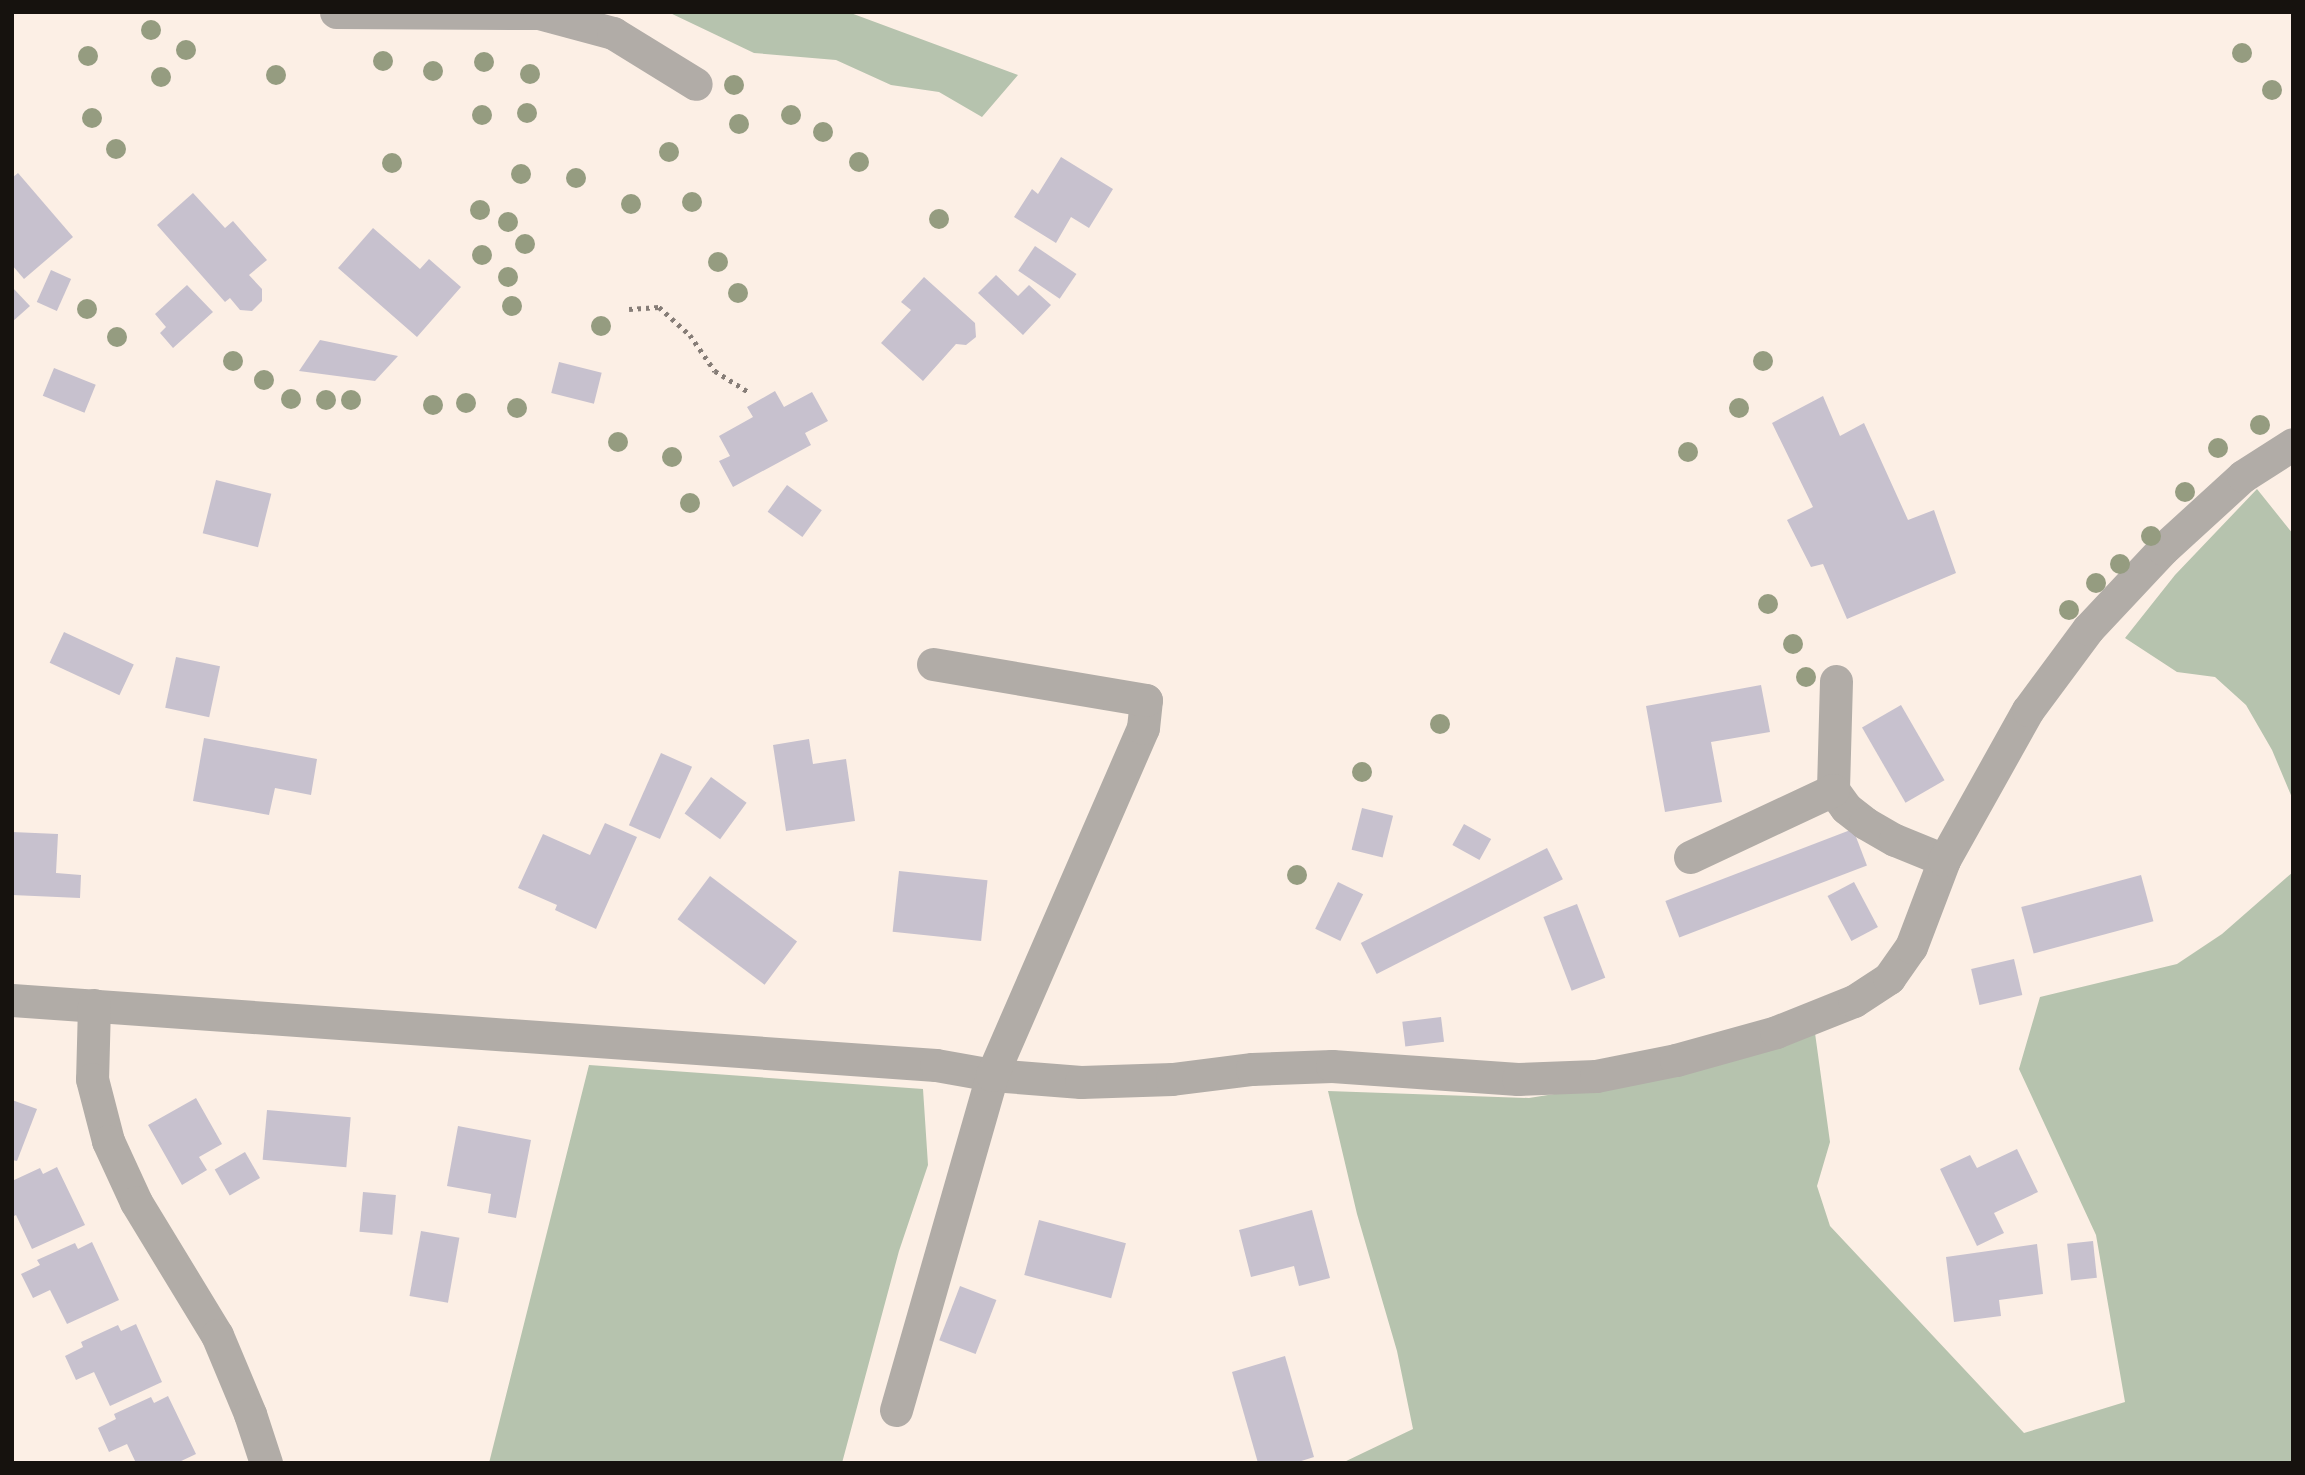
<!DOCTYPE html>
<style>
body{margin:0}
#map{position:relative;width:2305px;height:1475px;overflow:hidden;background:#fcefe5;font-family:"Work Sans",sans-serif}
div>[style]{position:absolute}
.green>*{inset:0;background:#b6c3ae}
.building>*{inset:0;background:#c7c1ce;transform-origin:0 0}
.path>*{height:4.5px;margin-top:-2.25px;transform-origin:0;background:repeating-linear-gradient(90deg,#867d77 0 3.5px,transparent 0 8.5px)}
.minor>*{height:33px;margin:-16.5px;padding:0 16.5px;transform-origin:16.5px;border-radius:16.5px;background:#b1aca7}
.trees>*{width:20px;height:20px;margin:-10px;border-radius:50%;background:#959c80}
span{translate:-50% -50%;white-space:nowrap;text-align:center;line-height:1.15;-webkit-text-stroke:5px #fcefe5;paint-order:stroke}
.frame{position:absolute;inset:0;border:14px solid #16120e;pointer-events:none}
</style>
<div id="map">
<div class="green">
<i style="clip-path:polygon(668px 12px,848px 12px,1018px 75px,982px 117px,939px 92px,891px 85px,836px 60px,754px 53px)"></i>
<i style="clip-path:polygon(2257px 489px,2293px 534px,2293px 800px,2272px 750px,2246px 705px,2215px 677px,2177px 672px,2125px 638px,2175px 575px)"></i>
<i style="clip-path:polygon(2293px 872px,2293px 1463px,1342px 1463px,1413px 1429px,1397px 1351px,1357px 1214px,1328px 1091px,1529px 1098px,1649px 1079px,1815px 1033px,1830px 1142px,1817px 1186px,1830px 1226px,2024px 1433px,2125px 1402px,2096px 1235px,2019px 1069px,2040px 997px,2177px 964px,2222px 934px)"></i>
<i style="clip-path:polygon(589px 1065px,923px 1089px,928px 1165px,899px 1251px,842px 1463px,489px 1463px)"></i>
</div>
<div class="building">
<i style="clip-path:polygon(1061px 157px,1113px 189px,1089px 228px,1071px 217px,1056px 243px,1014px 217px,1032px 189px,1038px 194px)"></i>
<i style="clip-path:polygon(18px 173px,73px 237px,24px 279px,12px 265px,12px 178px)"></i>
<i style="clip-path:polygon(193px 193px,225px 228px,233px 221px,267px 260px,249px 275px,262px 289px,262px 301px,252px 311px,240px 310px,230px 298px,225px 302px,157px 225px)"></i>
<i style="clip-path:polygon(373px 228px,420px 269px,429px 259px,461px 287px,417px 337px,338px 268px)"></i>
<i style="left:1035px;top:246px;width:50px;height:30px;rotate:34deg"></i>
<i style="left:51px;top:270px;width:22px;height:35px;rotate:24deg"></i>
<i style="clip-path:polygon(996px 275px,1018px 296px,1029px 285px,1051px 305px,1023px 335px,978px 293px)"></i>
<i style="clip-path:polygon(924px 277px,975px 323px,976px 337px,966px 345px,956px 344px,923px 381px,881px 343px,911px 310px,901px 302px)"></i>
<i style="clip-path:polygon(187px 285px,213px 312px,173px 348px,160px 333px,166px 327px,155px 314px)"></i>
<i style="clip-path:polygon(12px 287px,30px 306px,12px 322px)"></i>
<i style="clip-path:polygon(320px 340px,398px 356px,375px 381px,299px 371px)"></i>
<i style="left:559px;top:362px;width:44px;height:32px;rotate:14deg"></i>
<i style="left:54px;top:368px;width:45px;height:30px;rotate:22deg"></i>
<i style="clip-path:polygon(775px 391px,784px 407px,812px 392px,828px 421px,805px 433px,811px 445px,733px 487px,719px 461px,730px 456px,719px 436px,753px 417px,747px 407px)"></i>
<i style="clip-path:polygon(1823px 396px,1840px 436px,1864px 423px,1908px 520px,1934px 510px,1956px 573px,1847px 619px,1823px 564px,1811px 567px,1787px 520px,1813px 507px,1772px 423px)"></i>
<i style="left:216px;top:480px;width:57px;height:55px;rotate:14deg"></i>
<i style="left:787px;top:485px;width:43px;height:33px;rotate:36deg"></i>
<i style="left:64px;top:632px;width:77px;height:34px;rotate:25deg"></i>
<i style="left:176px;top:657px;width:45px;height:52px;rotate:12deg"></i>
<i style="clip-path:polygon(1761px 685px,1770px 732px,1711px 742px,1722px 802px,1665px 812px,1646px 706px)"></i>
<i style="left:1901px;top:705px;width:87px;height:45px;rotate:60deg"></i>
<i style="clip-path:polygon(204px 738px,317px 759px,311px 795px,275px 788px,269px 815px,193px 801px)"></i>
<i style="clip-path:polygon(809px 739px,813px 764px,846px 759px,855px 821px,786px 831px,773px 745px)"></i>
<i style="left:661px;top:753px;width:34px;height:79px;rotate:24deg"></i>
<i style="left:711px;top:777px;width:44px;height:45px;rotate:36deg"></i>
<i style="left:1362px;top:808px;width:32px;height:43px;rotate:14deg"></i>
<i style="clip-path:polygon(605px 823px,637px 837px,596px 929px,555px 910px,557px 905px,518px 888px,543px 834px,590px 855px)"></i>
<i style="left:1464px;top:824px;width:31px;height:24px;rotate:29deg"></i>
<i style="left:1853px;top:829px;width:39px;height:201px;rotate:69deg"></i>
<i style="clip-path:polygon(12px 832px,58px 834px,56px 873px,81px 875px,80px 898px,12px 895px)"></i>
<i style="left:1547px;top:848px;width:35px;height:209px;rotate:63deg"></i>
<i style="left:899px;top:871px;width:89px;height:61px;rotate:6deg"></i>
<i style="left:2141px;top:875px;width:48px;height:124px;rotate:75deg"></i>
<i style="left:710px;top:876px;width:109px;height:54px;rotate:37deg"></i>
<i style="left:1338px;top:882px;width:28px;height:52px;rotate:26deg"></i>
<i style="left:1854px;top:882px;width:51px;height:30px;rotate:62deg"></i>
<i style="left:1577px;top:904px;width:79px;height:36px;rotate:69deg"></i>
<i style="left:2014px;top:959px;width:37px;height:44px;rotate:77deg"></i>
<i style="left:1441px;top:1017px;width:25px;height:39px;rotate:83deg"></i>
<i style="clip-path:polygon(196px 1098px,222px 1144px,199px 1157px,207px 1170px,182px 1185px,148px 1125px)"></i>
<i style="clip-path:polygon(12px 1100px,37px 1109px,17px 1161px,12px 1160px)"></i>
<i style="left:267px;top:1110px;width:84px;height:50px;rotate:5deg"></i>
<i style="clip-path:polygon(458px 1126px,531px 1140px,516px 1218px,488px 1213px,491px 1194px,447px 1186px)"></i>
<i style="clip-path:polygon(2017px 1149px,2038px 1192px,1994px 1213px,2004px 1233px,1977px 1246px,1940px 1169px,1970px 1155px,1977px 1168px)"></i>
<i style="left:245px;top:1152px;width:30px;height:35px;rotate:60deg"></i>
<i style="clip-path:polygon(57px 1167px,85px 1225px,32px 1249px,16px 1215px,12px 1217px,12px 1181px,40px 1168px,43px 1174px)"></i>
<i style="left:363px;top:1192px;width:33px;height:40px;rotate:5deg"></i>
<i style="clip-path:polygon(1312px 1210px,1330px 1278px,1299px 1286px,1294px 1266px,1251px 1277px,1239px 1230px)"></i>
<i style="left:1039px;top:1220px;width:90px;height:57px;rotate:15deg"></i>
<i style="left:421px;top:1231px;width:39px;height:66px;rotate:10deg"></i>
<i style="left:2093px;top:1241px;width:37px;height:26px;rotate:84deg"></i>
<i style="clip-path:polygon(92px 1242px,119px 1300px,67px 1324px,50px 1290px,33px 1298px,21px 1274px,40px 1265px,37px 1260px,75px 1243px,78px 1249px)"></i>
<i style="clip-path:polygon(2037px 1244px,2043px 1294px,1999px 1300px,2001px 1316px,1954px 1322px,1946px 1257px)"></i>
<i style="left:960px;top:1286px;width:39px;height:58px;rotate:21deg"></i>
<i style="clip-path:polygon(136px 1324px,162px 1382px,110px 1406px,94px 1372px,76px 1380px,65px 1356px,83px 1347px,81px 1342px,118px 1325px,121px 1331px)"></i>
<i style="clip-path:polygon(1285px 1356px,1314px 1457px,1295px 1463px,1258px 1463px,1232px 1372px)"></i>
<i style="clip-path:polygon(168px 1396px,196px 1454px,177px 1463px,136px 1463px,127px 1444px,109px 1452px,98px 1428px,116px 1419px,114px 1414px,151px 1397px,154px 1403px)"></i>
</div>
<div class="path">
<i style="left:629px;top:309px;width:30px;rotate:-4deg"></i>
<i style="left:659px;top:307px;width:42px;rotate:42.1deg"></i>
<i style="left:690px;top:335px;width:44px;rotate:55.2deg"></i>
<i style="left:715px;top:371px;width:39px;rotate:32deg"></i>
</div>
<div class="minor">
<i style="left:336px;top:12px;width:203px;rotate:0.3deg"></i>
<i style="left:539px;top:13px;width:77px;rotate:15.1deg"></i>
<i style="left:613px;top:33px;width:97px;rotate:31.6deg"></i>
<i style="left:1836px;top:681px;width:109px;rotate:91.6deg"></i>
<i style="left:1833px;top:790px;width:22px;rotate:54deg"></i>
<i style="left:1846px;top:808px;width:24px;rotate:38deg"></i>
<i style="left:1865px;top:823px;width:34px;rotate:30deg"></i>
<i style="left:1895px;top:840px;width:53px;rotate:22.2deg"></i>
<i style="left:1690px;top:857px;width:158px;rotate:-25.1deg"></i>
<i style="left:12px;top:1000px;width:926px;rotate:4.02deg"></i>
<i style="left:936px;top:1065px;width:57px;rotate:10.1deg"></i>
<i style="left:992px;top:1075px;width:89px;rotate:4.5deg"></i>
<i style="left:1081px;top:1082px;width:91px;rotate:-1.9deg"></i>
<i style="left:1172px;top:1079px;width:81px;rotate:-7.1deg"></i>
<i style="left:1252px;top:1069px;width:80px;rotate:-2.1deg"></i>
<i style="left:1332px;top:1066px;width:186px;rotate:4deg"></i>
<i style="left:1518px;top:1079px;width:78px;rotate:-2.2deg"></i>
<i style="left:1596px;top:1076px;width:82px;rotate:-11.3deg"></i>
<i style="left:1676px;top:1060px;width:104px;rotate:-15.6deg"></i>
<i style="left:1776px;top:1032px;width:84px;rotate:-21.7deg"></i>
<i style="left:1854px;top:1001px;width:42px;rotate:-33.3deg"></i>
<i style="left:1889px;top:978px;width:38px;rotate:-55deg"></i>
<i style="left:1911px;top:947px;width:93px;rotate:-69.2deg"></i>
<i style="left:1944px;top:860px;width:172px;rotate:-60.8deg"></i>
<i style="left:2028px;top:710px;width:101px;rotate:-53.5deg"></i>
<i style="left:2088px;top:629px;width:110px;rotate:-46.8deg"></i>
<i style="left:2163px;top:549px;width:108px;rotate:-42.4deg"></i>
<i style="left:2243px;top:476px;width:59px;rotate:-32.6deg"></i>
<i style="left:94px;top:1005px;width:74px;rotate:91.5deg"></i>
<i style="left:92px;top:1079px;width:64px;rotate:75.5deg"></i>
<i style="left:108px;top:1141px;width:67px;rotate:65.3deg"></i>
<i style="left:136px;top:1202px;width:156px;rotate:58.7deg"></i>
<i style="left:217px;top:1335px;width:86px;rotate:67.3deg"></i>
<i style="left:250px;top:1414px;width:52px;rotate:71.9deg"></i>
<i style="left:896px;top:1410px;width:348px;rotate:-74deg"></i>
<i style="left:992px;top:1075px;width:378px;rotate:-66.5deg"></i>
<i style="left:1143px;top:728px;width:28px;rotate:-84deg"></i>
<i style="left:1146px;top:700px;width:216px;rotate:-170.4deg"></i>
</div>
<div class="trees">
<i style="left:151px;top:30px"></i>
<i style="left:186px;top:50px"></i>
<i style="left:2242px;top:53px"></i>
<i style="left:88px;top:56px"></i>
<i style="left:383px;top:61px"></i>
<i style="left:484px;top:62px"></i>
<i style="left:433px;top:71px"></i>
<i style="left:530px;top:74px"></i>
<i style="left:276px;top:75px"></i>
<i style="left:161px;top:77px"></i>
<i style="left:734px;top:85px"></i>
<i style="left:2272px;top:90px"></i>
<i style="left:527px;top:113px"></i>
<i style="left:482px;top:115px"></i>
<i style="left:791px;top:115px"></i>
<i style="left:92px;top:118px"></i>
<i style="left:739px;top:124px"></i>
<i style="left:823px;top:132px"></i>
<i style="left:116px;top:149px"></i>
<i style="left:669px;top:152px"></i>
<i style="left:859px;top:162px"></i>
<i style="left:392px;top:163px"></i>
<i style="left:521px;top:174px"></i>
<i style="left:576px;top:178px"></i>
<i style="left:692px;top:202px"></i>
<i style="left:631px;top:204px"></i>
<i style="left:480px;top:210px"></i>
<i style="left:939px;top:219px"></i>
<i style="left:508px;top:222px"></i>
<i style="left:525px;top:244px"></i>
<i style="left:482px;top:255px"></i>
<i style="left:718px;top:262px"></i>
<i style="left:508px;top:277px"></i>
<i style="left:738px;top:293px"></i>
<i style="left:512px;top:306px"></i>
<i style="left:87px;top:309px"></i>
<i style="left:601px;top:326px"></i>
<i style="left:117px;top:337px"></i>
<i style="left:233px;top:361px"></i>
<i style="left:1763px;top:361px"></i>
<i style="left:264px;top:380px"></i>
<i style="left:291px;top:399px"></i>
<i style="left:326px;top:400px"></i>
<i style="left:351px;top:400px"></i>
<i style="left:466px;top:403px"></i>
<i style="left:433px;top:405px"></i>
<i style="left:517px;top:408px"></i>
<i style="left:1739px;top:408px"></i>
<i style="left:2260px;top:425px"></i>
<i style="left:618px;top:442px"></i>
<i style="left:2218px;top:448px"></i>
<i style="left:1688px;top:452px"></i>
<i style="left:672px;top:457px"></i>
<i style="left:2185px;top:492px"></i>
<i style="left:690px;top:503px"></i>
<i style="left:2151px;top:536px"></i>
<i style="left:2120px;top:564px"></i>
<i style="left:2096px;top:583px"></i>
<i style="left:1768px;top:604px"></i>
<i style="left:2069px;top:610px"></i>
<i style="left:1793px;top:644px"></i>
<i style="left:1806px;top:677px"></i>
<i style="left:1440px;top:724px"></i>
<i style="left:1362px;top:772px"></i>
<i style="left:1297px;top:875px"></i>
</div>
<div class="frame"></div>
</div>
